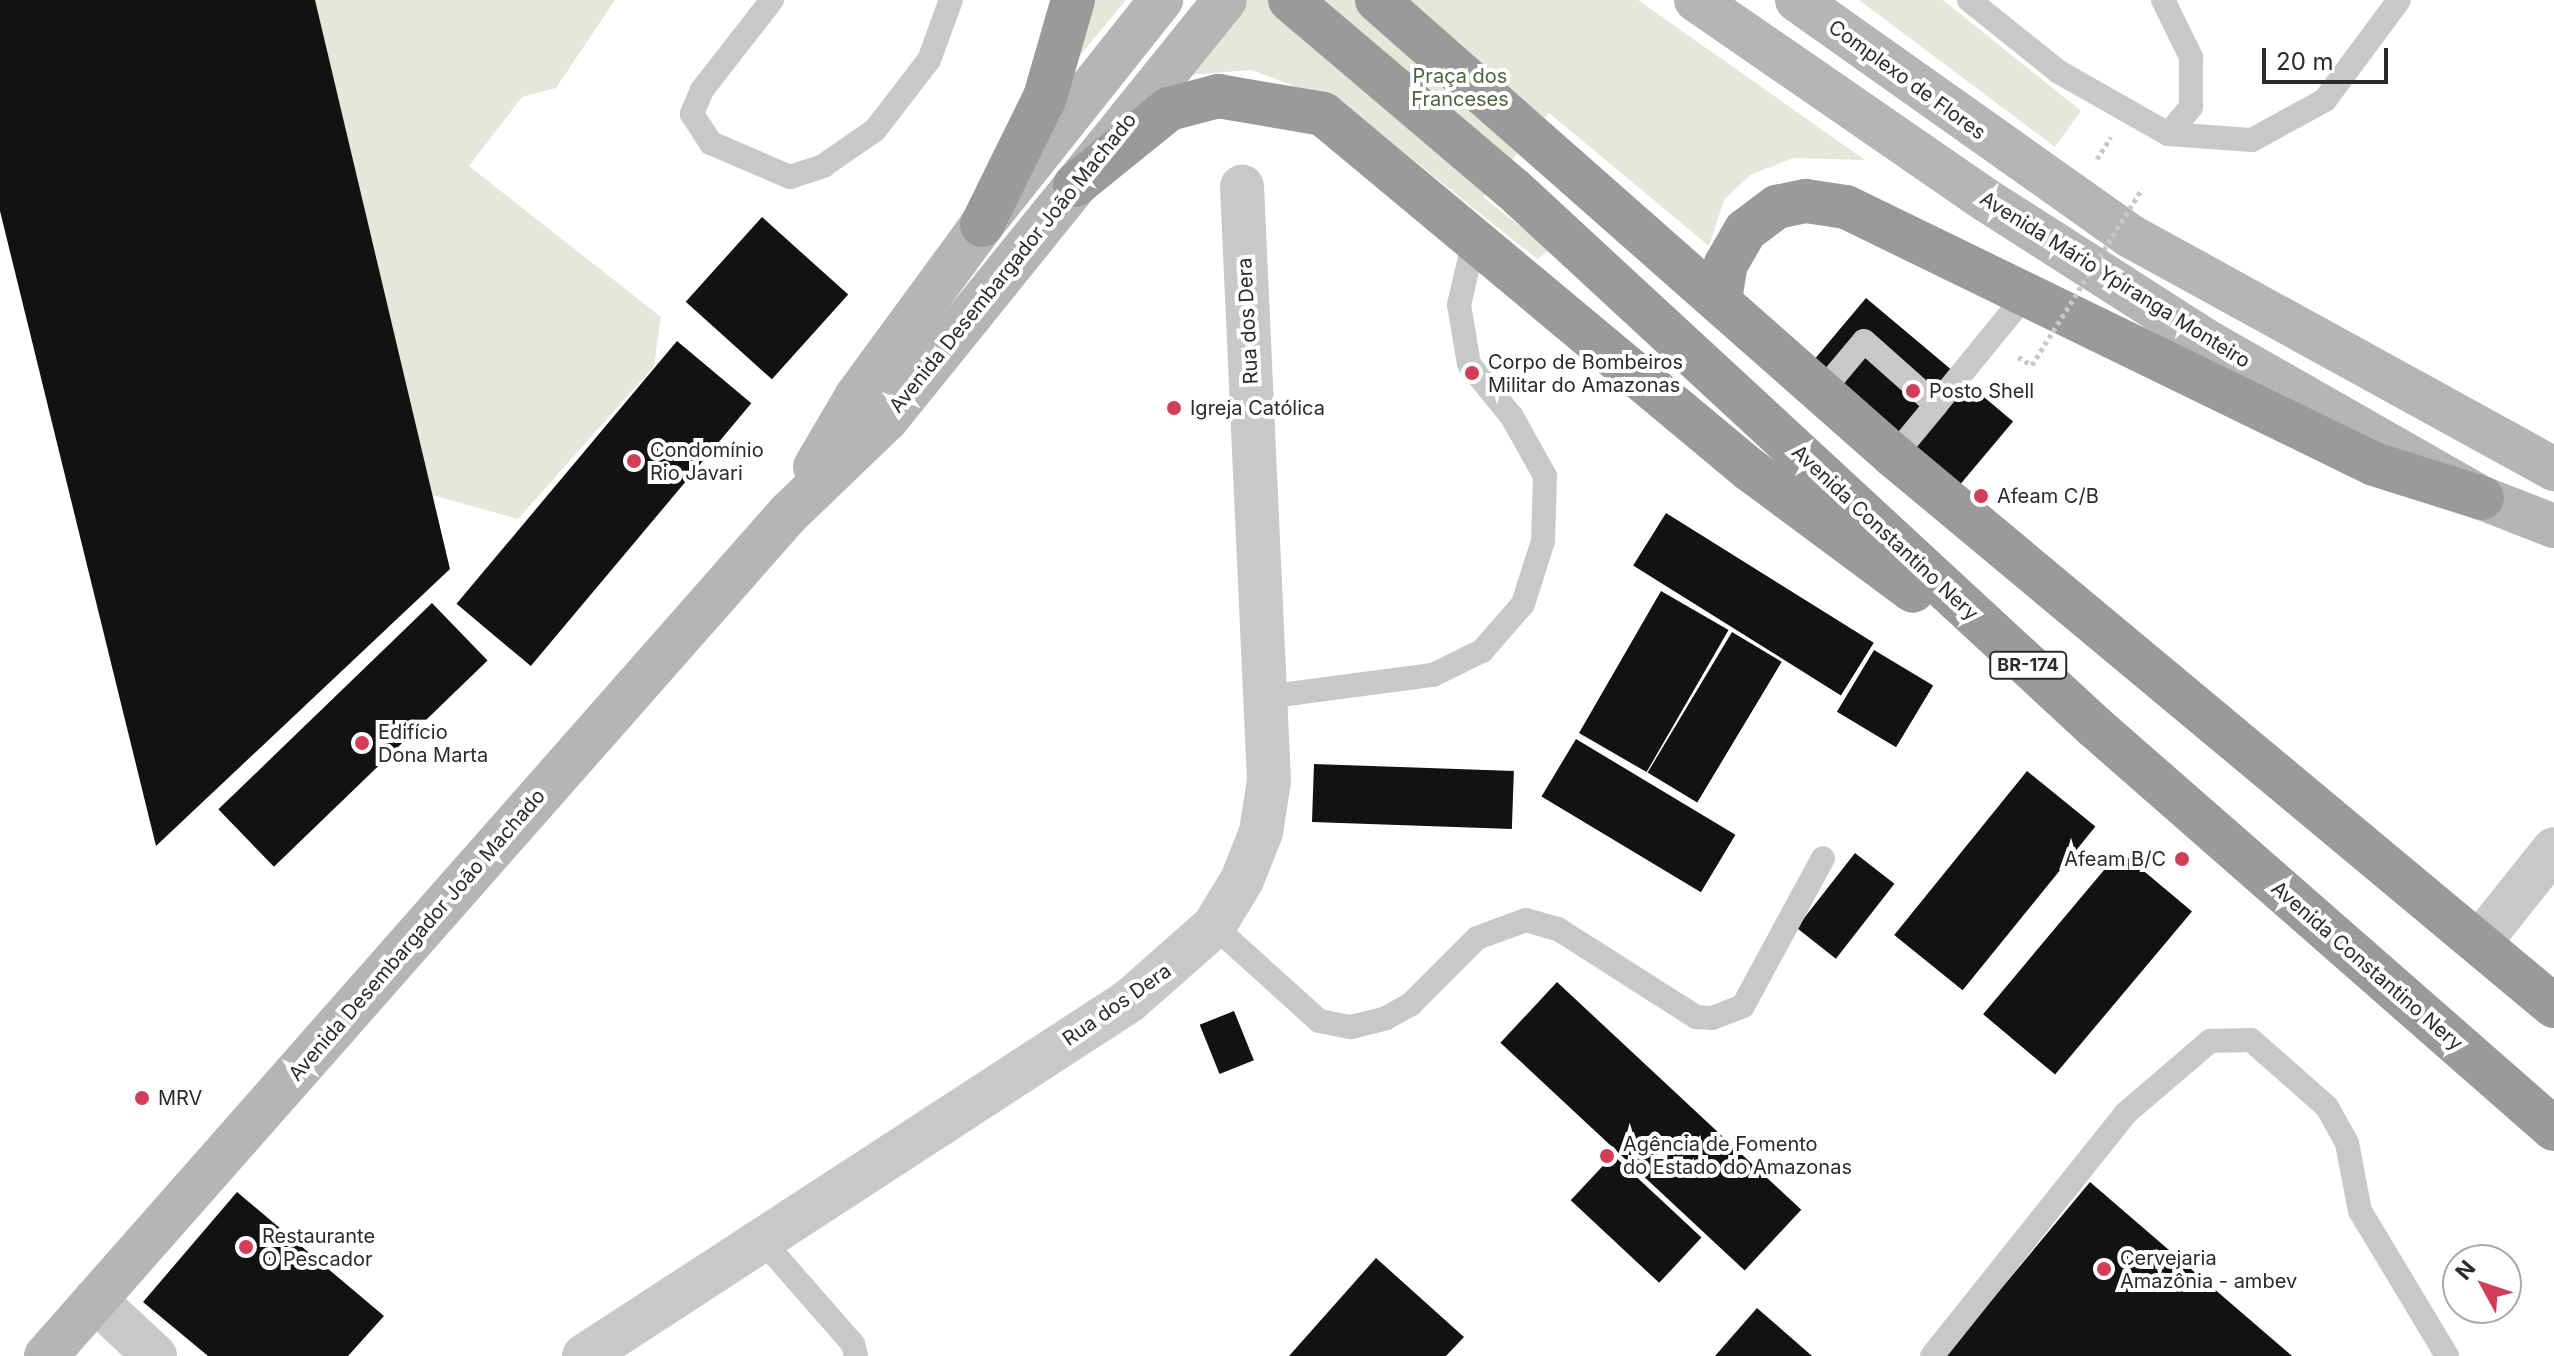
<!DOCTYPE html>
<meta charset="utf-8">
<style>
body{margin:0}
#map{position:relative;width:2554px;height:1356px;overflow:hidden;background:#fff;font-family:Inter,sans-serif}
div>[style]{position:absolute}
.green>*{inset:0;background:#e3e8da}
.building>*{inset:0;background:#121212;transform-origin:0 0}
.path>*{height:5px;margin-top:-2.5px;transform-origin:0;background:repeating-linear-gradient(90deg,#c8c8c8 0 4px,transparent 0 8px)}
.service>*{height:24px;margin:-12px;padding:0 12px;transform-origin:12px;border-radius:12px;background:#c8c8c8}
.minor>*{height:44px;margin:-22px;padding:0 22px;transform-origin:22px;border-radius:22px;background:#c8c8c8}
.secondary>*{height:44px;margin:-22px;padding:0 22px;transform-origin:22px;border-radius:22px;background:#b5b5b5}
.trunk>*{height:44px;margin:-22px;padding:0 22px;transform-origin:22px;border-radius:22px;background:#9a9a9a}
.path-bridge>*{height:5px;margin-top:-2.5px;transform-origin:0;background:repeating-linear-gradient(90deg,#c8c8c8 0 4px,transparent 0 8px)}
.dots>*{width:22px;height:22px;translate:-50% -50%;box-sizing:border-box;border:4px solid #fff;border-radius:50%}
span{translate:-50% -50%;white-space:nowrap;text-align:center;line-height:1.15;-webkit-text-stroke:8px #fff;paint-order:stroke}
.shield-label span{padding:2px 6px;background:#fff;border:2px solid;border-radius:6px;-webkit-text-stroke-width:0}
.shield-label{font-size:18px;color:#2b2b2b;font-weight:700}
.park-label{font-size:20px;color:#52623e}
.street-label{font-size:20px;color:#2b2b2b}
.poi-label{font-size:20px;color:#2b2b2b}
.left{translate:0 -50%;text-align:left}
.right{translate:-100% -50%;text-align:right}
.north{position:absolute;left:2442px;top:1244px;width:80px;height:80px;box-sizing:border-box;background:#fff;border:2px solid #aaa;border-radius:50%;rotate:310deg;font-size:22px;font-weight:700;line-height:32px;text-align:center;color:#2b2b2b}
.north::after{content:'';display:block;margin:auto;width:28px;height:36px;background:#d33d57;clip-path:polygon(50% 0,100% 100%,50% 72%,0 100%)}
.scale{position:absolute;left:2262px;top:48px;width:126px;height:36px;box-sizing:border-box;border:4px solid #2b2b2b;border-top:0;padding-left:10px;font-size:24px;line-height:28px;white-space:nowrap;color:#2b2b2b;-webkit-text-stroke:6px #fff;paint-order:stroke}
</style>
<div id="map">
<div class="green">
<i style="clip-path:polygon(312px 0,615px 0,556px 88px,522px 97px,469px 166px,661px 317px,654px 366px,518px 519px,432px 495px)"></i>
<i style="clip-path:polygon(1090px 0,1126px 0,1077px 59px)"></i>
<i style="clip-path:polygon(1243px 0,1638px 0,1865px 160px,1793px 158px,1750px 175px,1724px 200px,1709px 246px,1549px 113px,1483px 197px,1550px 250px,1537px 259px,1344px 104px,1251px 70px,1176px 76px)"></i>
<i style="clip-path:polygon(1859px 0,1943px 0,2081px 111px,2055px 147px)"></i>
</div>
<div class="building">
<i style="clip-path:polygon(0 0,315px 0,450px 569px,156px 846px,0 211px)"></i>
<i style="left:762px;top:217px;width:116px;height:114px;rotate:42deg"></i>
<i style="left:1866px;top:298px;width:192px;height:82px;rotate:40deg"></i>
<i style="left:677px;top:341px;width:97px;height:343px;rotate:40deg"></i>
<i style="left:1666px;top:513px;width:245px;height:62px;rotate:32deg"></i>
<i style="left:1661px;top:591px;width:78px;height:164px;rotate:30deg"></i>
<i style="left:432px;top:603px;width:80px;height:297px;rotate:46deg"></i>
<i style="left:1732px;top:632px;width:58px;height:164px;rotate:31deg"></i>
<i style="left:1874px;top:650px;width:69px;height:72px;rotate:31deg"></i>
<i style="left:1576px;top:739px;width:186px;height:67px;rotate:31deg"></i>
<i style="left:1314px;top:764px;width:200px;height:58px;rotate:2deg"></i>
<i style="left:2027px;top:771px;width:88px;height:211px;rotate:39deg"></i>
<i style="left:2120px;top:851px;width:94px;height:213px;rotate:40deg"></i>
<i style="left:1855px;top:853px;width:50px;height:95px;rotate:38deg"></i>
<i style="left:1557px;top:982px;width:334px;height:83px;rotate:43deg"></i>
<i style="left:1234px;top:1011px;width:53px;height:37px;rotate:68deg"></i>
<i style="left:1613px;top:1155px;width:121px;height:62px;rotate:43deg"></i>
<i style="clip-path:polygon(2090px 1182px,2292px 1356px,1945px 1356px)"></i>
<i style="clip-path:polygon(237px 1192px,384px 1316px,348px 1356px,208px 1356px,143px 1302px)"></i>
<i style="clip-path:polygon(1376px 1258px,1464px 1337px,1446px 1356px,1289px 1356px)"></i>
<i style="clip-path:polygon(1757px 1308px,1812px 1356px,1715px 1356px)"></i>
</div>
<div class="path">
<i style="left:2097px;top:159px;width:26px;rotate:-58deg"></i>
<i style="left:2018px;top:357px;width:16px;rotate:30deg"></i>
</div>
<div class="service">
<i style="left:772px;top:0;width:114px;rotate:127.9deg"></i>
<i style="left:702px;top:90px;width:26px;rotate:113deg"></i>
<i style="left:692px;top:114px;width:35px;rotate:57deg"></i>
<i style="left:711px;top:143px;width:86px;rotate:23.3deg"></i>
<i style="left:790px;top:177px;width:35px;rotate:-18deg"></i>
<i style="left:823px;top:166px;width:63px;rotate:-34.7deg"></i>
<i style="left:875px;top:130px;width:88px;rotate:-52.4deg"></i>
<i style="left:929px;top:60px;width:64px;rotate:-69.9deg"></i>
<i style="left:1969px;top:0;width:115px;rotate:38.7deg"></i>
<i style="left:2059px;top:72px;width:125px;rotate:29.6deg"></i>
<i style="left:2168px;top:134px;width:84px;rotate:4.1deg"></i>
<i style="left:2252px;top:140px;width:83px;rotate:-28.7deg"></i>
<i style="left:2325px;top:100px;width:124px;rotate:-53.5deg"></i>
<i style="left:2163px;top:0;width:64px;rotate:63.8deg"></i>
<i style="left:2191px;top:57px;width:50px;rotate:90deg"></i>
<i style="left:2191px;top:107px;width:35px;rotate:130deg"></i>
<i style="left:1822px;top:391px;width:65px;rotate:-50deg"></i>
<i style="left:1864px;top:341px;width:96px;rotate:41.6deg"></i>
<i style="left:1936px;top:405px;width:66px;rotate:129.5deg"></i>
<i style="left:1936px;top:405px;width:141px;rotate:-50.8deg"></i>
<i style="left:1265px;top:697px;width:169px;rotate:-7.5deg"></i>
<i style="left:1433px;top:675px;width:55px;rotate:-26.1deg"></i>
<i style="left:1482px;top:651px;width:62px;rotate:-48.9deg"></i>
<i style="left:1523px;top:604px;width:66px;rotate:-72.4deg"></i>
<i style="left:1543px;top:541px;width:65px;rotate:-88.2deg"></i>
<i style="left:1545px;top:476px;width:68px;rotate:-119.2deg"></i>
<i style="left:1512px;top:417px;width:68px;rotate:-129.1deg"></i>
<i style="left:1469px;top:364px;width:60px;rotate:-99.6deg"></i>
<i style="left:1459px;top:305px;width:67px;rotate:-77deg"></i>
<i style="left:1214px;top:926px;width:142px;rotate:42.1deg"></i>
<i style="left:1319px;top:1021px;width:33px;rotate:11deg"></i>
<i style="left:1351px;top:1027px;width:36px;rotate:-14deg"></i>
<i style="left:1386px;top:1018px;width:29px;rotate:-29deg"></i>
<i style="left:1411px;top:1004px;width:93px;rotate:-45deg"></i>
<i style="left:1477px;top:938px;width:52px;rotate:-20.2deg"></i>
<i style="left:1526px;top:920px;width:33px;rotate:16deg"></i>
<i style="left:1558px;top:929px;width:164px;rotate:32.5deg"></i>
<i style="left:1696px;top:1017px;width:16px;rotate:4deg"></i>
<i style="left:1712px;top:1018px;width:33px;rotate:-21deg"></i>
<i style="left:1743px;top:1006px;width:168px;rotate:-61.6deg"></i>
<i style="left:761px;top:1239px;width:140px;rotate:48.8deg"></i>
<i style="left:853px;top:1344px;width:12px;rotate:76deg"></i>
<i style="left:1932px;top:1356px;width:311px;rotate:-51.4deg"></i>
<i style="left:2126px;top:1113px;width:111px;rotate:-40.6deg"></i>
<i style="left:2210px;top:1041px;width:41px;rotate:-1.4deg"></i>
<i style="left:2251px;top:1040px;width:101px;rotate:41.4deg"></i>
<i style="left:2327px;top:1107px;width:41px;rotate:60.9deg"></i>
<i style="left:2347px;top:1143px;width:69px;rotate:79.2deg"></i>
<i style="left:2360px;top:1211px;width:169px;rotate:59deg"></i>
</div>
<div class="minor">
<i style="left:2479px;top:943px;width:120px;rotate:-51.4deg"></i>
<i style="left:95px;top:1300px;width:82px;rotate:43deg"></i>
<i style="left:584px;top:1356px;width:650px;rotate:-33.08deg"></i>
<i style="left:1129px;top:1001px;width:113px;rotate:-41.4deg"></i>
<i style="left:1214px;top:926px;width:54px;rotate:-58.7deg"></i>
<i style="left:1242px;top:880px;width:52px;rotate:-68.4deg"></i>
<i style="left:1261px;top:832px;width:52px;rotate:-81.1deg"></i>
<i style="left:1269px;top:781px;width:595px;rotate:-92.6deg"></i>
</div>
<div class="secondary">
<i style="left:1696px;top:0;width:352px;rotate:34.6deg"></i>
<i style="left:1986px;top:200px;width:258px;rotate:32.6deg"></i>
<i style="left:2203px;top:339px;width:321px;rotate:29.7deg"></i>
<i style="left:2482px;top:498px;width:77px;rotate:21.3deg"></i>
<i style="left:1797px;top:0;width:410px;rotate:35.3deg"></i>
<i style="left:2132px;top:237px;width:482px;rotate:28.8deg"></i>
<i style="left:815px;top:467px;width:81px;rotate:-59.6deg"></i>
<i style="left:856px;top:397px;width:213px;rotate:-53.8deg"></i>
<i style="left:982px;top:225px;width:288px;rotate:-51.5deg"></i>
<i style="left:46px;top:1356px;width:1122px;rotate:-48.61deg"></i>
<i style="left:788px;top:514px;width:137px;rotate:-43.8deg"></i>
<i style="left:887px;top:419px;width:538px;rotate:-51.11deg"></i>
</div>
<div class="trunk">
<i style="left:1290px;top:0;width:292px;rotate:40.3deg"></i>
<i style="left:1513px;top:189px;width:793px;rotate:42.75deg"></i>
<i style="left:2095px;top:727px;width:610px;rotate:41.21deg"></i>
<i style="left:1377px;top:0;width:689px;rotate:41.41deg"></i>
<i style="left:1894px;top:456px;width:859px;rotate:39.81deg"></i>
<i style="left:1075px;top:185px;width:121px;rotate:-39deg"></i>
<i style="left:1169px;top:109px;width:51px;rotate:-14.9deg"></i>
<i style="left:1218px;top:96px;width:107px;rotate:9.7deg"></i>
<i style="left:1323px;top:114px;width:555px;rotate:39.81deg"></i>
<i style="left:1749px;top:469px;width:204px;rotate:36.6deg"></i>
<i style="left:982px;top:225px;width:143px;rotate:-63.8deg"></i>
<i style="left:1045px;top:97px;width:101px;rotate:-73.9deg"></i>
<i style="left:1720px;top:300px;width:36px;rotate:-81deg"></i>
<i style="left:1726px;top:264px;width:39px;rotate:-60deg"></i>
<i style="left:1746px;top:230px;width:39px;rotate:-37deg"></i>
<i style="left:1777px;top:207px;width:30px;rotate:-12deg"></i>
<i style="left:1806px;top:201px;width:40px;rotate:8.5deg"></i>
<i style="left:1846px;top:207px;width:587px;rotate:25.95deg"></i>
<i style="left:2374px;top:464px;width:113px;rotate:17.5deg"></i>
</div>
<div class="path-bridge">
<i style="left:2032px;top:365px;width:208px;rotate:-58deg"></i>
</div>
<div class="dots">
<i style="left:1472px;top:373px;background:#d33d57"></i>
<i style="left:1913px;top:391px;background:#d33d57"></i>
<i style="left:1174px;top:408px;background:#d33d57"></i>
<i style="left:634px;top:461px;background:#d33d57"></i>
<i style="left:1981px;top:496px;background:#d33d57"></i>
<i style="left:362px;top:743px;background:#d33d57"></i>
<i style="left:2182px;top:859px;background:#d33d57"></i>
<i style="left:142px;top:1098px;background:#d33d57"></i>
<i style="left:1607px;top:1156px;background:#d33d57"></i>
<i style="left:246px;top:1247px;background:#d33d57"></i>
<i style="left:2104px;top:1269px;background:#d33d57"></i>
</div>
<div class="shield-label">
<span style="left:2028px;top:665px">BR-174</span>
</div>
<div class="park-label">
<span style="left:1460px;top:88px">Praça dos<br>Franceses</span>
</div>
<div class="street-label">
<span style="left:1907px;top:80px;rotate:36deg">Complexo de Flores</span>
<span style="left:1013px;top:263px;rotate:-51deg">Avenida Desembargador João Machado</span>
<span style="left:2115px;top:280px;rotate:32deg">Avenida Mário Ypiranga Monteiro</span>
<span style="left:1248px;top:321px;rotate:-93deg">Rua dos Dera</span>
<span style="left:1885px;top:533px;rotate:43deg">Avenida Constantino Nery</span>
<span style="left:417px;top:935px;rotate:-49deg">Avenida Desembargador João Machado</span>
<span style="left:2367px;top:966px;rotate:41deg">Avenida Constantino Nery</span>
<span style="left:1117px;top:1005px;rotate:-35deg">Rua dos Dera</span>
</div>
<div class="poi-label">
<span class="left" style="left:1488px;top:374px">Corpo de Bombeiros<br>Militar do Amazonas</span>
<span class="left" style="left:1929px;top:391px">Posto Shell</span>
<span class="left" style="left:1190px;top:408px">Igreja Católica</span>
<span class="left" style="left:650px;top:462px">Condomínio<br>Rio Javari</span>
<span class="left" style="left:1997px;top:496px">Afeam C/B</span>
<span class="left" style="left:378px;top:744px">Edifício<br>Dona Marta</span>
<span class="right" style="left:2166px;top:859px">Afeam B/C</span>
<span class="left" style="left:158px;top:1098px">MRV</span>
<span class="left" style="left:1623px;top:1156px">Agência de Fomento<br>do Estado do Amazonas</span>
<span class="left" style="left:262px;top:1248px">Restaurante<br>O Pescador</span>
<span class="left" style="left:2120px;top:1270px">Cervejaria<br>Amazônia - ambev</span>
</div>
<div class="north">N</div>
<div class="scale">20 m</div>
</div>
